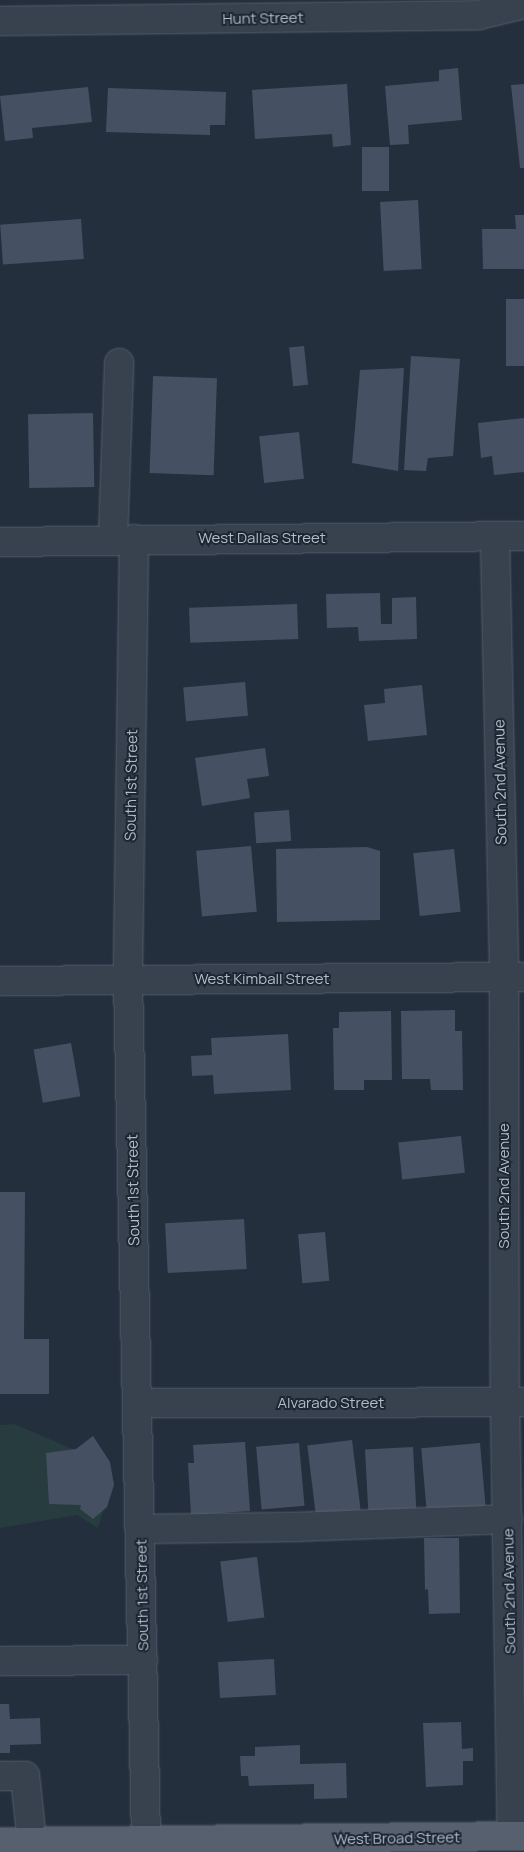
<!DOCTYPE html>
<style>
body{margin:0}
#map{position:relative;width:524px;height:1852px;overflow:hidden;background:#242f3e;font-family:Manrope,sans-serif}
div>[style]{position:absolute}
.green>*{inset:0;background:#263c3f}
.building>*{inset:0;background:#455162;transform-origin:0 0}
.roads{filter:drop-shadow(0 0 1px #565f6c) drop-shadow(0 0 1px #565f6c)}
.minor>*{height:28px;margin:-14px;padding:0 14px;transform-origin:14px;border-radius:14px;background:#38414e}
.major>*{height:28px;margin:-14px;padding:0 14px;transform-origin:14px;border-radius:14px;background:#56606e}
span{translate:-50% -50%;white-space:nowrap;text-align:center;line-height:1.15;-webkit-text-stroke:4px #1d2633;paint-order:stroke}
.street-label{font-size:15px;color:#b4bcc9}
</style>
<div id="map">
<div class="green">
<i style="clip-path:polygon(14px 1424px,75px 1450px,113px 1480px,98px 1528px,77px 1515px,0 1528px,0 1425px)"></i>
</div>
<div class="building">
<i style="clip-path:polygon(458px 68px,462px 120px,408px 125px,409px 144px,390px 145px,385px 86px,439px 81px,439px 70px)"></i>
<i style="clip-path:polygon(347px 84px,351px 145px,333px 147px,332px 134px,255px 139px,252px 90px)"></i>
<i style="clip-path:polygon(524px 84px,524px 168px,520px 168px,511px 85px)"></i>
<i style="clip-path:polygon(88px 87px,92px 122px,32px 128px,33px 138px,5px 141px,0 96px)"></i>
<i style="clip-path:polygon(108px 88px,226px 92px,225px 125px,210px 125px,210px 135px,106px 132px)"></i>
<i style="left:362px;top:147px;width:27px;height:44px"></i>
<i style="left:418px;top:200px;width:69px;height:38px;rotate:87deg"></i>
<i style="clip-path:polygon(515px 215px,524px 215px,524px 269px,483px 269px,482px 229px,516px 229px)"></i>
<i style="left:81px;top:219px;width:40px;height:81px;rotate:86deg"></i>
<i style="left:506px;top:299px;width:18px;height:67px"></i>
<i style="left:304px;top:346px;width:39px;height:15px;rotate:84deg"></i>
<i style="clip-path:polygon(411px 356px,460px 359px,453px 456px,428px 458px,426px 471px,404px 470px)"></i>
<i style="clip-path:polygon(404px 368px,398px 471px,352px 463px,360px 370px)"></i>
<i style="left:153px;top:376px;width:64px;height:97px;rotate:2deg"></i>
<i style="left:93px;top:413px;width:74px;height:65px;rotate:89deg"></i>
<i style="clip-path:polygon(524px 418px,524px 472px,494px 475px,492px 456px,481px 458px,478px 423px)"></i>
<i style="left:299px;top:432px;width:47px;height:40px;rotate:84deg"></i>
<i style="clip-path:polygon(380px 593px,381px 624px,392px 624px,392px 598px,416px 597px,417px 639px,359px 641px,358px 627px,327px 628px,326px 594px)"></i>
<i style="left:297px;top:604px;width:35px;height:108px;rotate:88deg"></i>
<i style="left:245px;top:682px;width:34px;height:62px;rotate:85deg"></i>
<i style="clip-path:polygon(422px 685px,427px 735px,368px 741px,364px 705px,385px 703px,384px 689px)"></i>
<i style="clip-path:polygon(265px 748px,269px 776px,247px 779px,250px 798px,202px 806px,195px 758px)"></i>
<i style="left:289px;top:810px;width:31px;height:35px;rotate:86deg"></i>
<i style="left:251px;top:846px;width:66px;height:55px;rotate:85deg"></i>
<i style="clip-path:polygon(367px 847px,380px 851px,380px 920px,277px 922px,276px 849px)"></i>
<i style="left:454px;top:849px;width:63px;height:41px;rotate:84deg"></i>
<i style="clip-path:polygon(455px 1010px,455px 1031px,462px 1031px,463px 1090px,431px 1090px,430px 1079px,402px 1079px,401px 1011px)"></i>
<i style="clip-path:polygon(391px 1011px,392px 1080px,364px 1080px,364px 1090px,334px 1090px,333px 1028px,339px 1028px,339px 1012px)"></i>
<i style="clip-path:polygon(288px 1034px,291px 1090px,214px 1094px,213px 1075px,192px 1076px,191px 1056px,212px 1055px,211px 1038px)"></i>
<i style="left:71px;top:1043px;width:54px;height:38px;rotate:80deg"></i>
<i style="left:461px;top:1136px;width:37px;height:63px;rotate:84deg"></i>
<i style="clip-path:polygon(0 1192px,25px 1192px,24px 1339px,49px 1339px,49px 1394px,0 1394px)"></i>
<i style="left:244px;top:1219px;width:50px;height:79px;rotate:87deg"></i>
<i style="left:325px;top:1232px;width:49px;height:27px;rotate:85deg"></i>
<i style="clip-path:polygon(93px 1436px,110px 1462px,114px 1485px,107px 1507px,93px 1519px,80px 1509px,81px 1505px,49px 1504px,46px 1453px,76px 1449px)"></i>
<i style="left:352px;top:1440px;width:70px;height:45px;rotate:83deg"></i>
<i style="clip-path:polygon(245px 1442px,250px 1511px,191px 1515px,188px 1463px,194px 1463px,193px 1445px)"></i>
<i style="left:299px;top:1443px;width:63px;height:43px;rotate:85deg"></i>
<i style="left:480px;top:1443px;width:63px;height:59px;rotate:85deg"></i>
<i style="left:413px;top:1447px;width:61px;height:48px;rotate:87deg"></i>
<i style="clip-path:polygon(424px 1538px,459px 1538px,460px 1613px,429px 1614px,428px 1589px,425px 1590px)"></i>
<i style="left:257px;top:1557px;width:61px;height:37px;rotate:83deg"></i>
<i style="left:274px;top:1659px;width:36px;height:56px;rotate:87deg"></i>
<i style="clip-path:polygon(0 1704px,9px 1704px,10px 1719px,40px 1718px,41px 1744px,10px 1745px,10px 1753px,0 1753px)"></i>
<i style="clip-path:polygon(461px 1722px,462px 1749px,473px 1748px,473px 1761px,463px 1761px,463px 1785px,426px 1787px,423px 1723px)"></i>
<i style="clip-path:polygon(300px 1745px,300px 1764px,346px 1763px,347px 1798px,314px 1799px,314px 1784px,249px 1786px,248px 1776px,241px 1776px,240px 1756px,255px 1756px,255px 1747px)"></i>
</div>
<div class="roads">
<div class="minor">
<i style="left:0;top:21px;width:479px;rotate:-0.7deg"></i>
<i style="left:479px;top:15px;width:46px;rotate:-13.7deg"></i>
<i style="left:495px;top:537px;width:440px;rotate:88.8deg"></i>
<i style="left:504px;top:977px;width:426px;rotate:89.9deg"></i>
<i style="left:505px;top:1403px;width:433px;rotate:89.1deg"></i>
<i style="left:113px;top:539px;width:176px;rotate:-88deg"></i>
<i style="left:134px;top:539px;width:441px;rotate:90.8deg"></i>
<i style="left:128px;top:980px;width:861px;rotate:88.8deg"></i>
<i style="left:0;top:542px;width:524px;rotate:-0.66deg"></i>
<i style="left:0;top:981px;width:524px;rotate:-0.44deg"></i>
<i style="left:138px;top:1403px;width:384px;rotate:-0.1deg"></i>
<i style="left:141px;top:1529px;width:152px;rotate:-0.8deg"></i>
<i style="left:293px;top:1527px;width:215px;rotate:-2.1deg"></i>
<i style="left:3px;top:1661px;width:140px;rotate:-0.4deg"></i>
<i style="left:0;top:1776px;width:25px"></i>
<i style="left:25px;top:1776px;width:66px;rotate:83.9deg"></i>
</div>
<div class="major">
<i style="left:0;top:1842px;width:524px;rotate:-0.66deg"></i>
</div>
</div>
<div class="street-label">
<span style="left:263px;top:18px;rotate:-1deg">Hunt Street</span>
<span style="left:262px;top:538px">West Dallas Street</span>
<span style="left:500px;top:782px;rotate:-91deg">South 2nd Avenue</span>
<span style="left:131px;top:785px;rotate:-89deg">South 1st Street</span>
<span style="left:262px;top:979px">West Kimball Street</span>
<span style="left:504px;top:1186px;rotate:-90deg">South 2nd Avenue</span>
<span style="left:133px;top:1190px;rotate:-91deg">South 1st Street</span>
<span style="left:331px;top:1403px">Alvarado Street</span>
<span style="left:509px;top:1591px;rotate:-91deg">South 2nd Avenue</span>
<span style="left:142px;top:1595px;rotate:-91deg">South 1st Street</span>
<span style="left:397px;top:1838px;rotate:-1deg">West Broad Street</span>
</div>
</div>
